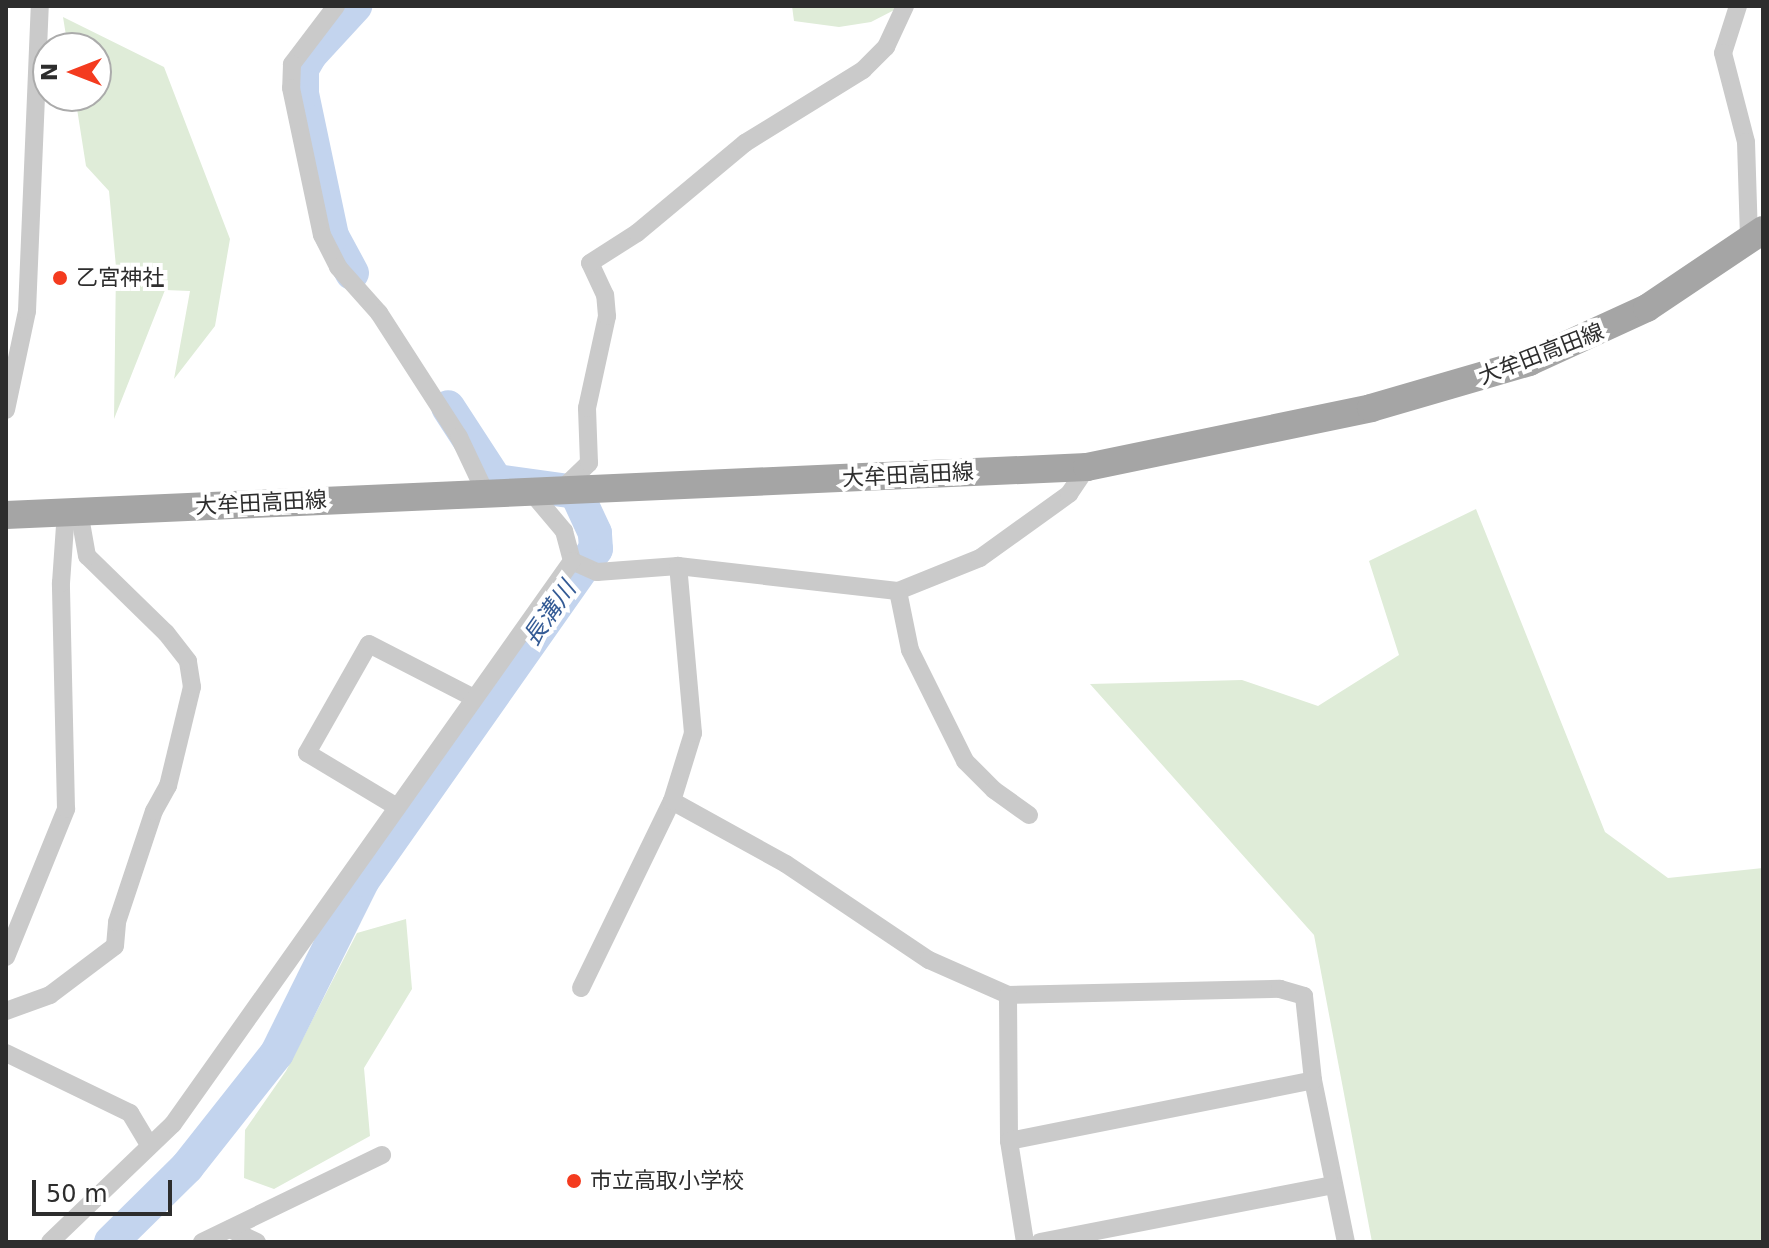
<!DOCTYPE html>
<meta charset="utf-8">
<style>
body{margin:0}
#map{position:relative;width:1769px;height:1248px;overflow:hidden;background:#fff;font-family:"DejaVu Sans","Noto Sans JP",sans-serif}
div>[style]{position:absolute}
.green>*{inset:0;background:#dfecd8}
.river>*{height:34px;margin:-17px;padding:0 17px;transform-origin:17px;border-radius:17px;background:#c3d4ee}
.street>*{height:18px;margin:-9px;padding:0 9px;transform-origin:9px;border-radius:9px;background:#cacaca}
.primary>*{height:28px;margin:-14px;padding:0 14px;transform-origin:14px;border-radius:14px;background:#a5a5a5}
.dots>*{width:22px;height:22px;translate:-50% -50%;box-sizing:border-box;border:4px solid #fff;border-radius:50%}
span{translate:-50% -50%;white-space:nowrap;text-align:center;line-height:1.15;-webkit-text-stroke:8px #fff;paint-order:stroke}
.poi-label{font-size:22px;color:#2d2d2d}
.left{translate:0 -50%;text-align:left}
.street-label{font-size:22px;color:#2d2d2d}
.water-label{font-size:24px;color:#345b95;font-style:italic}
.frame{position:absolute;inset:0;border:8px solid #2d2d2d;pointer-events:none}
.north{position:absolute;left:32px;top:32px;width:80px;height:80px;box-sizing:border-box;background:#fff;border:2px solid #ababab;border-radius:50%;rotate:270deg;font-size:22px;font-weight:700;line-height:32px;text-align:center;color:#2d2d2d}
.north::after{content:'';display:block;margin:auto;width:28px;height:36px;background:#f43b1f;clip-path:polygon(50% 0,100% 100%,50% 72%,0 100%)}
.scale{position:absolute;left:32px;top:1180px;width:140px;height:36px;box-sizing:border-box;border:4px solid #2d2d2d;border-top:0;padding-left:10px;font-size:24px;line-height:28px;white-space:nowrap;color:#2d2d2d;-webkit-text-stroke:6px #fff;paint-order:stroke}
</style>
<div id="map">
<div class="green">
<i style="clip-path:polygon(792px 6px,902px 6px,871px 22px,839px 27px,794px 21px)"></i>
<i style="clip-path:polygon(63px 17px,164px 67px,230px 239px,215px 326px,174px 379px,190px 291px,165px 290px,114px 419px,116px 267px,109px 191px,86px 166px,75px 96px,96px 96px,96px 48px,68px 48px)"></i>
<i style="clip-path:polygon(1476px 509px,1605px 832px,1668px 878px,1763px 868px,1763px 1242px,1372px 1242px,1314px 935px,1090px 684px,1242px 680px,1318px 706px,1399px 655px,1369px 561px)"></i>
<i style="clip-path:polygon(406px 919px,412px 989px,364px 1068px,370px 1136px,274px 1189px,244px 1178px,245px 1130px,286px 1071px,357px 933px)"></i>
</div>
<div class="river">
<i style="left:352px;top:273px;width:42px;rotate:-118.4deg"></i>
<i style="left:332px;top:236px;width:145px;rotate:-101.9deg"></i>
<i style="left:302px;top:94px;width:25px;rotate:-90deg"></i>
<i style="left:302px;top:69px;width:16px;rotate:-60deg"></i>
<i style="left:310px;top:55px;width:67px;rotate:-47.4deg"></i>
<i style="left:111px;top:1242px;width:107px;rotate:-44.6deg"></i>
<i style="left:187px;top:1167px;width:145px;rotate:-51.7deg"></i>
<i style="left:277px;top:1053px;width:193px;rotate:-63.6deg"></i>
<i style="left:363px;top:880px;width:405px;rotate:-54.9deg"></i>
<i style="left:596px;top:549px;width:16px;rotate:-94deg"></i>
<i style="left:595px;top:533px;width:45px;rotate:-114.9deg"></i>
<i style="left:576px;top:492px;width:81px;rotate:-172.2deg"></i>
<i style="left:496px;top:481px;width:88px;rotate:-123deg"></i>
</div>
<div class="street">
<i style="left:336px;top:6px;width:73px;rotate:127.2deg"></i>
<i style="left:292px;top:64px;width:24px;rotate:92deg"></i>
<i style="left:291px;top:88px;width:150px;rotate:78.1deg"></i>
<i style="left:322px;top:235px;width:36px;rotate:63deg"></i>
<i style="left:338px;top:267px;width:62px;rotate:48.3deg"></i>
<i style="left:379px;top:313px;width:148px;rotate:57.2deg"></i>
<i style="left:459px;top:437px;width:63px;rotate:64.7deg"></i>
<i style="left:1738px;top:6px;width:49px;rotate:107.7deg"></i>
<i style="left:1723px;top:53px;width:92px;rotate:75.5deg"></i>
<i style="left:1746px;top:142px;width:98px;rotate:88.2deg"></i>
<i style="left:6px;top:410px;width:101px;rotate:-78deg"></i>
<i style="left:27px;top:311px;width:305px;rotate:-87.6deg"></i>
<i style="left:561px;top:490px;width:39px;rotate:-44deg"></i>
<i style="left:589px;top:463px;width:55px;rotate:-92.1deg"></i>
<i style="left:587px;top:408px;width:94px;rotate:-77.7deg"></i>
<i style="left:607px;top:316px;width:21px;rotate:-95deg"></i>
<i style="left:605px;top:295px;width:35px;rotate:-115deg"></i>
<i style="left:590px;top:263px;width:56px;rotate:-32.6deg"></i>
<i style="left:637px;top:233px;width:141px;rotate:-39.8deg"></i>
<i style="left:745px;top:143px;width:139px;rotate:-31.7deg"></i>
<i style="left:863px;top:70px;width:33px;rotate:-45deg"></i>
<i style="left:886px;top:47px;width:45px;rotate:-65.1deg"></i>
<i style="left:532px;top:493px;width:50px;rotate:49.9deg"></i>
<i style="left:564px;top:531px;width:31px;rotate:75deg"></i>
<i style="left:572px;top:561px;width:27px;rotate:24deg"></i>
<i style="left:597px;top:572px;width:81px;rotate:-4.2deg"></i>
<i style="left:678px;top:566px;width:221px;rotate:6.5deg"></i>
<i style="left:898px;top:591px;width:88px;rotate:-21.9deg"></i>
<i style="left:980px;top:558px;width:110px;rotate:-35.7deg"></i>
<i style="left:1069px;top:494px;width:32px;rotate:-56deg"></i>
<i style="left:898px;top:591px;width:60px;rotate:78.5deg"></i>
<i style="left:910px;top:650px;width:124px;rotate:63.6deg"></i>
<i style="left:965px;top:761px;width:41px;rotate:45deg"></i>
<i style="left:994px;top:790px;width:43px;rotate:35.5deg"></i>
<i style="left:672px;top:801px;width:130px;rotate:28.9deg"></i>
<i style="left:786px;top:864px;width:172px;rotate:33.9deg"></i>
<i style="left:929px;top:960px;width:86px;rotate:23.9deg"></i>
<i style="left:1008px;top:995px;width:272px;rotate:-1.3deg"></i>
<i style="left:1280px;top:989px;width:25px;rotate:16deg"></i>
<i style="left:1304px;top:996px;width:84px;rotate:83.9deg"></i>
<i style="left:1313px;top:1080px;width:165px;rotate:78.5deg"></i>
<i style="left:397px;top:807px;width:105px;rotate:-149deg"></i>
<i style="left:307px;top:753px;width:125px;rotate:-60.4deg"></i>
<i style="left:369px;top:644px;width:118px;rotate:27.2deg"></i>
<i style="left:6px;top:957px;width:160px;rotate:-67.9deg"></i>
<i style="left:66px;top:809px;width:226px;rotate:-91.3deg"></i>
<i style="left:61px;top:583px;width:72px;rotate:-86deg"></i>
<i style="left:581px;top:988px;width:208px;rotate:-64.1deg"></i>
<i style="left:672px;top:801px;width:71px;rotate:-72.8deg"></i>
<i style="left:693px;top:733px;width:168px;rotate:-95.1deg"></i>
<i style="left:1008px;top:995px;width:146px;rotate:89.6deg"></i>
<i style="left:1009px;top:1141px;width:102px;rotate:81deg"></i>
<i style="left:6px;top:1011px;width:47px;rotate:-20deg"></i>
<i style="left:50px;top:995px;width:81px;rotate:-37deg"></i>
<i style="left:115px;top:946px;width:24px;rotate:-85deg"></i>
<i style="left:117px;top:922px;width:117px;rotate:-71.6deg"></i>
<i style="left:154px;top:811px;width:29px;rotate:-61deg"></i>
<i style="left:168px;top:786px;width:102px;rotate:-76.4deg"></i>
<i style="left:192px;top:687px;width:26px;rotate:-99deg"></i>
<i style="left:188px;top:661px;width:36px;rotate:-128deg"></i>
<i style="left:166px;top:633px;width:110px;rotate:-135.7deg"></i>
<i style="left:87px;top:556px;width:46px;rotate:-100.1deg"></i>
<i style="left:6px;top:1053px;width:138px;rotate:25.8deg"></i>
<i style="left:130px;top:1113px;width:35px;rotate:59deg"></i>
<i style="left:1009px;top:1141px;width:310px;rotate:-11.3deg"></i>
<i style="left:230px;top:1229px;width:30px;rotate:26deg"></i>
<i style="left:50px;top:1242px;width:170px;rotate:-43.8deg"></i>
<i style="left:173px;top:1124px;width:690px;rotate:-54.67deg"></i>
<i style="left:202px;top:1242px;width:200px;rotate:-25.8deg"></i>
<i style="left:1040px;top:1242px;width:298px;rotate:-11deg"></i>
</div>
<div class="primary">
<i style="left:6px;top:515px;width:1082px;rotate:-2.54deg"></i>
<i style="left:1087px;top:467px;width:290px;rotate:-11.7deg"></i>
<i style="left:1371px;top:408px;width:165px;rotate:-16.2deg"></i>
<i style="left:1529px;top:362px;width:130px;rotate:-24.6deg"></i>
<i style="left:1647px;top:308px;width:140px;rotate:-33.9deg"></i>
</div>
<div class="dots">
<i style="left:60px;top:278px;background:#f43b1f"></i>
<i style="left:574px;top:1181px;background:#f43b1f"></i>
</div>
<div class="poi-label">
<span class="left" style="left:76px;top:278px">乙宮神社</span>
<span class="left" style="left:590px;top:1181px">市立高取小学校</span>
</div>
<div class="street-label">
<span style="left:1541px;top:354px;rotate:-21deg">大牟田高田線</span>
<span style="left:908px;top:475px;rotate:-3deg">大牟田高田線</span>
<span style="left:261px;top:503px;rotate:-3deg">大牟田高田線</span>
</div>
<div class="water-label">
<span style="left:550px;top:614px;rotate:-55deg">長溝川</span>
</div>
<div class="frame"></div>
<div class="north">N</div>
<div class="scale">50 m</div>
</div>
